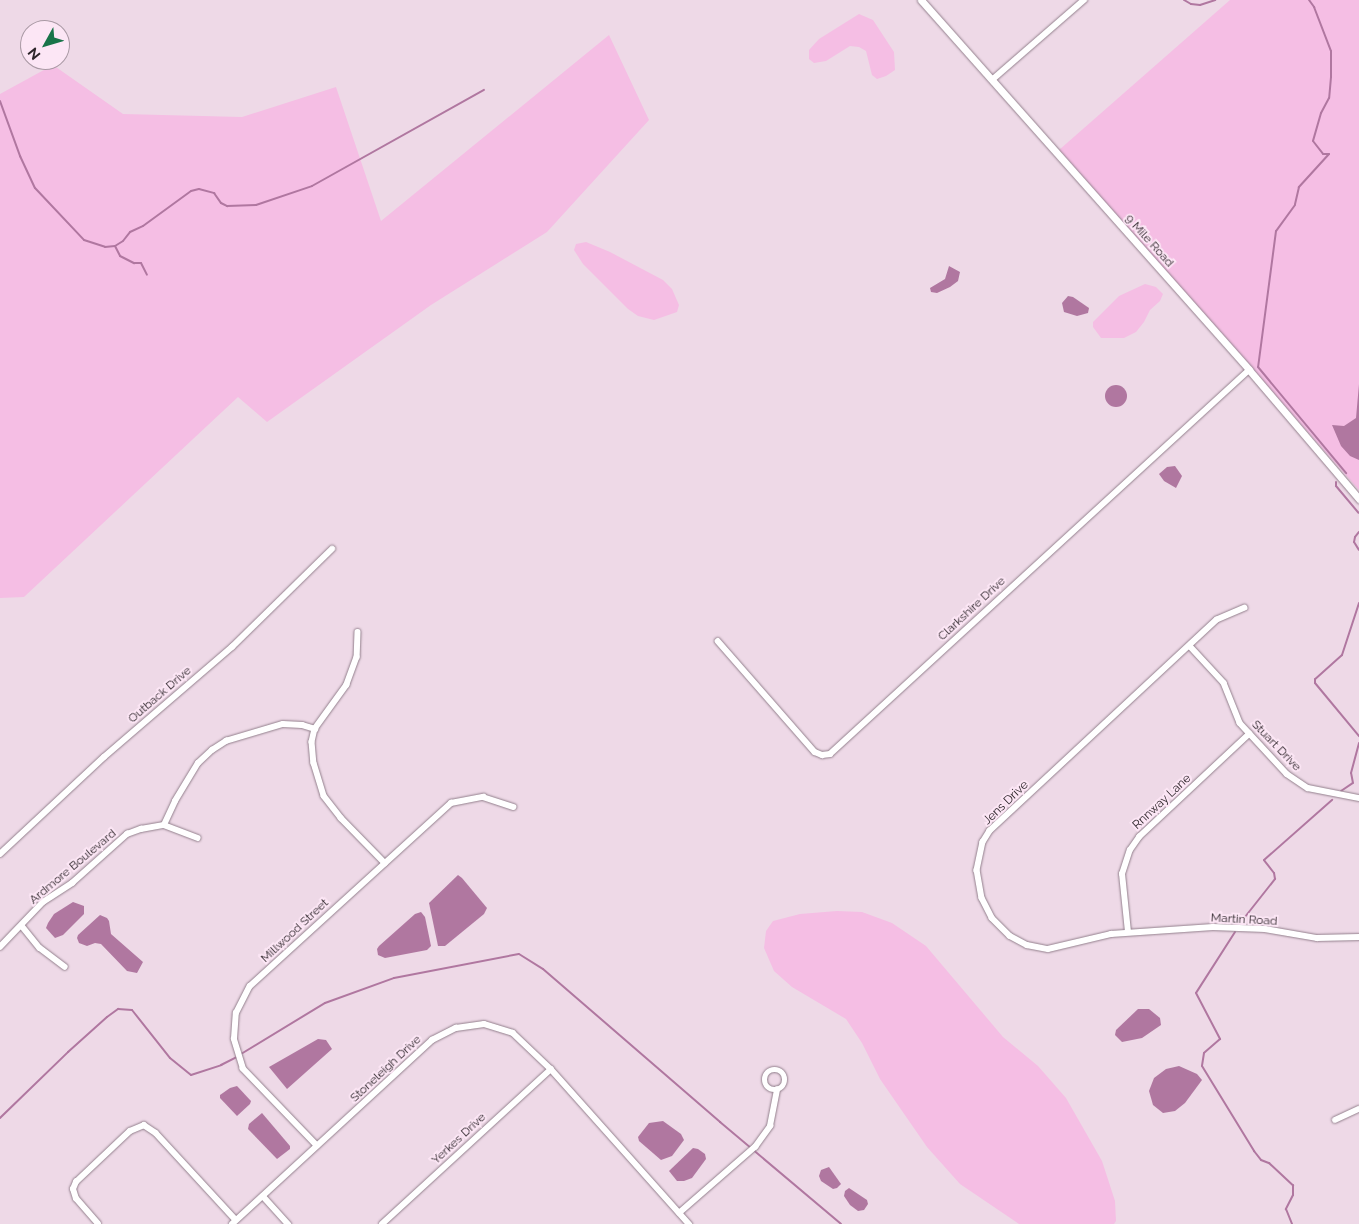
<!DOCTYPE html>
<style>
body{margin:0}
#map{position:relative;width:1359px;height:1224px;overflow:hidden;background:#eed9e7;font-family:Raleway,sans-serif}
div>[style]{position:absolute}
.green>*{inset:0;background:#f5bee4}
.water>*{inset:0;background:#b077a0}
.round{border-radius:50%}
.stream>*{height:2px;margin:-1px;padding:0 1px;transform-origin:1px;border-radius:1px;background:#b077a0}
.roads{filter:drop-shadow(0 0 1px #93808d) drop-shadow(0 0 1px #93808d)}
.minor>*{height:5.5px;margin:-2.75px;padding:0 2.75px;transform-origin:2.75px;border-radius:2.75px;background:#fff}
.minor>.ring{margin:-2.75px;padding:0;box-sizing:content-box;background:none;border:5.5px solid #fff;border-radius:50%}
.tertiary>*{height:7px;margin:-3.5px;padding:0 3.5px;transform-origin:3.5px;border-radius:3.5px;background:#fff}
span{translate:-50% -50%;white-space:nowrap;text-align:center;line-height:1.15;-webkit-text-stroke:4px #fce6f5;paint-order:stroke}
.street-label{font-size:12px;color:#2d252a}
.north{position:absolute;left:20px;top:20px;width:50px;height:50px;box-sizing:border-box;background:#fce6f5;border:1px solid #a999a4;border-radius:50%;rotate:231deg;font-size:14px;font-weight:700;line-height:20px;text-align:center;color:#2d252a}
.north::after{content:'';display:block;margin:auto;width:18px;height:22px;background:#187449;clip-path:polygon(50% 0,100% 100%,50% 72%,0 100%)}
</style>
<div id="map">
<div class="green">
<i style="clip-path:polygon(1230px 0,1359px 0,1359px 490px,1059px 150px)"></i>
<i style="clip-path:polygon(859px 14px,873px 20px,894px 52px,895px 70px,886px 76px,877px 79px,872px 75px,866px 51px,859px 47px,850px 46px,826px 61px,814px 63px,809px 59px,809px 50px,819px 39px)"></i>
<i style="clip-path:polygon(609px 35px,649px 120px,547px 232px,431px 305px,267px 422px,238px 397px,24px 597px,0 598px,0 94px,53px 65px,123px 114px,242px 117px,336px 87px,381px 221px)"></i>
<i style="clip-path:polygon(586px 242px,610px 252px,663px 280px,672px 289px,679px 305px,677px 312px,654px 320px,638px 316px,628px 309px,583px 264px,574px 250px,576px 244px)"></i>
<i style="clip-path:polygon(1145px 284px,1156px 287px,1163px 294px,1160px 301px,1150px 310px,1144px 322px,1136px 332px,1124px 338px,1101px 338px,1093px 327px,1093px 322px,1119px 296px)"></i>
<i style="clip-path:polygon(837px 911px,862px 912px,892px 923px,926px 946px,1003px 1037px,1038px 1066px,1066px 1098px,1102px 1161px,1115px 1201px,1116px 1221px,1114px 1224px,1019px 1224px,960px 1184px,927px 1147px,880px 1079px,862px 1043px,846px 1019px,792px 987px,774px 971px,764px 948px,766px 931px,773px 921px,800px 914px)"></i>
</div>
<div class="water">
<i style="clip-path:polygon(949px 266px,960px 272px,958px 281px,950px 287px,937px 293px,931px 292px,930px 288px,945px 279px)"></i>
<i style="clip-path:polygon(1068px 296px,1073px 297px,1089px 308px,1088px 313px,1077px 316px,1064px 312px,1062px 303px)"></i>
<i style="clip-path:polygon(1359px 384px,1359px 460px,1350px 456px,1341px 446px,1332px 425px,1344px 426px,1356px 418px)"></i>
<i class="round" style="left:1105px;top:385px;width:22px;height:22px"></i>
<i style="clip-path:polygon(1175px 466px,1182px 476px,1176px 488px,1164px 481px,1159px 474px,1167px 467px)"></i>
<i style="clip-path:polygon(458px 875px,462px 878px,487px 908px,484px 914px,445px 946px,438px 946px,429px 903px)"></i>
<i style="clip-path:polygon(73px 902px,84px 906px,84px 914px,63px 935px,55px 938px,46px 928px,48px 923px,54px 914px)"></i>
<i style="clip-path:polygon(421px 912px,425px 917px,431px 946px,427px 950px,385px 958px,378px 955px,377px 949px,379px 946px,415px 914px)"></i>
<i style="clip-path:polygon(100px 915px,107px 918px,109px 921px,111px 934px,143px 962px,137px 973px,127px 971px,101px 944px,95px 943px,87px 946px,79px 943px,77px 938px,78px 935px)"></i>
<i style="clip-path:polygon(1138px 1009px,1149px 1009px,1160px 1018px,1161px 1025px,1142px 1038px,1122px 1042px,1115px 1035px,1116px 1030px)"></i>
<i style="clip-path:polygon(318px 1039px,326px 1040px,332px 1049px,287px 1089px,269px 1067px)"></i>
<i style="clip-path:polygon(1179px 1066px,1197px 1074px,1202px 1080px,1185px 1103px,1175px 1111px,1163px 1113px,1153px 1105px,1149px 1091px,1154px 1078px,1166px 1069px)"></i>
<i style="clip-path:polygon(237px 1086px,251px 1101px,250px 1104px,237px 1116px,220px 1098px,220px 1095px,230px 1088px)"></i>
<i style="clip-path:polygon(262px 1113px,290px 1146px,290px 1149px,277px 1159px,248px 1129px,249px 1124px)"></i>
<i style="clip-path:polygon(663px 1121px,681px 1134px,684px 1140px,672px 1156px,661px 1160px,639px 1141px,638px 1137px,649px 1123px)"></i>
<i style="clip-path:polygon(693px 1148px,698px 1149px,705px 1154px,706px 1159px,692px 1178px,684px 1181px,677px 1181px,669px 1171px)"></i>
<i style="clip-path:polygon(829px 1167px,841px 1184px,837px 1188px,833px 1189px,821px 1181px,819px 1176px,821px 1170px)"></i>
<i style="clip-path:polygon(849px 1188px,867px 1200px,868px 1204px,864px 1210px,858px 1211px,850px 1205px,844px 1196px,845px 1191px)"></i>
</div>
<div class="stream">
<i style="left:1184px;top:0;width:8px;rotate:30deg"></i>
<i style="left:1191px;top:4px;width:9px;rotate:6deg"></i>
<i style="left:1200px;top:5px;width:16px;rotate:-18deg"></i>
<i style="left:1309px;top:0;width:9px;rotate:54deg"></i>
<i style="left:1314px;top:7px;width:47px;rotate:68.9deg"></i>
<i style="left:1331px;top:51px;width:26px;rotate:90deg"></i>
<i style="left:1331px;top:77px;width:21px;rotate:95deg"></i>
<i style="left:1329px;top:98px;width:17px;rotate:118deg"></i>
<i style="left:1321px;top:113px;width:29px;rotate:106deg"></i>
<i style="left:1313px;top:141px;width:16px;rotate:52deg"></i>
<i style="left:1323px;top:154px;width:6px"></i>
<i style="left:1329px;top:154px;width:45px;rotate:132.3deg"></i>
<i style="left:1299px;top:187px;width:18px;rotate:103deg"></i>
<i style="left:1295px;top:205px;width:32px;rotate:126deg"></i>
<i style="left:1276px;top:231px;width:137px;rotate:97.5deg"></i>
<i style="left:1258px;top:367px;width:138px;rotate:50.3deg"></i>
<i style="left:0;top:101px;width:59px;rotate:70deg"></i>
<i style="left:20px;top:156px;width:35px;rotate:65deg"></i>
<i style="left:35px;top:188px;width:71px;rotate:46.7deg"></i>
<i style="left:84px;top:240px;width:22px;rotate:18deg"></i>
<i style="left:105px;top:247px;width:10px;rotate:-6deg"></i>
<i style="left:115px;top:246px;width:9px;rotate:-32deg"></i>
<i style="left:123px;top:241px;width:11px;rotate:-52deg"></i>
<i style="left:130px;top:232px;width:14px;rotate:-25deg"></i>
<i style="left:143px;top:226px;width:59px;rotate:-36.1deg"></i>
<i style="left:191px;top:191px;width:8px;rotate:-14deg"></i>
<i style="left:199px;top:189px;width:16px;rotate:15deg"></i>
<i style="left:214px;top:193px;width:12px;rotate:55deg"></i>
<i style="left:221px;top:203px;width:7px;rotate:27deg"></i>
<i style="left:227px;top:206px;width:29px;rotate:-2deg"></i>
<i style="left:256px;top:205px;width:59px;rotate:-18.7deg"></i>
<i style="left:312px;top:186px;width:197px;rotate:-29.2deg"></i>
<i style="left:115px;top:246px;width:11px;rotate:63deg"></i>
<i style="left:120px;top:256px;width:16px;rotate:27deg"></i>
<i style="left:134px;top:263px;width:7px"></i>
<i style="left:141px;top:263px;width:13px;rotate:63deg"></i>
<i style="left:1336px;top:482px;width:4px;rotate:90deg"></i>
<i style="left:1336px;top:486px;width:35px;rotate:50deg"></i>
<i style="left:1359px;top:532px;width:6px;rotate:129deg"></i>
<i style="left:1355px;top:537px;width:5px;rotate:101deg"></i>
<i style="left:1354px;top:542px;width:9px;rotate:58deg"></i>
<i style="left:1359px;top:603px;width:55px;rotate:108.1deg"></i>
<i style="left:1342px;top:655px;width:36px;rotate:138deg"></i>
<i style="left:1315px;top:679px;width:4px;rotate:90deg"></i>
<i style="left:1315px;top:683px;width:69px;rotate:50.3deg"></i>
<i style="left:1341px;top:791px;width:14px;rotate:-34deg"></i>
<i style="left:1353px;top:783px;width:10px;rotate:-101deg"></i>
<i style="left:1351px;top:773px;width:31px;rotate:-75deg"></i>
<i style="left:1241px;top:922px;width:55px;rotate:-51.7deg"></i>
<i style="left:1275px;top:879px;width:6px;rotate:-99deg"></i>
<i style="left:1274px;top:873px;width:16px;rotate:-128deg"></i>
<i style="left:1264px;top:860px;width:91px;rotate:-41.4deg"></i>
<i style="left:1235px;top:932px;width:72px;rotate:122.6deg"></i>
<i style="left:1196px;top:993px;width:52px;rotate:62.4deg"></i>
<i style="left:1220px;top:1039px;width:21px;rotate:139deg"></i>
<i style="left:1204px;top:1053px;width:13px;rotate:99deg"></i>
<i style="left:1202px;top:1066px;width:100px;rotate:58.5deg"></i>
<i style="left:1254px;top:1151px;width:11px;rotate:52deg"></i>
<i style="left:1261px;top:1160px;width:9px;rotate:21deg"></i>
<i style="left:1269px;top:1163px;width:33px;rotate:43deg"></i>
<i style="left:1293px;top:1185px;width:10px;rotate:90deg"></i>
<i style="left:1293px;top:1195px;width:16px;rotate:117deg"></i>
<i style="left:1286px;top:1209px;width:16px;rotate:68deg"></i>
<i style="left:241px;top:1054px;width:98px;rotate:-31.3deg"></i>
<i style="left:325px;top:1003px;width:73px;rotate:-19.9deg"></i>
<i style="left:394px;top:978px;width:127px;rotate:-10.9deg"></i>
<i style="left:519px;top:954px;width:28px;rotate:32deg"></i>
<i style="left:543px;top:969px;width:234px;rotate:40.8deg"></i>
<i style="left:720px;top:1122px;width:158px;rotate:40.1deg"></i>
<i style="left:0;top:1118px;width:95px;rotate:-44.1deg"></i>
<i style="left:68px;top:1052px;width:52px;rotate:-41.9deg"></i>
<i style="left:107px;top:1017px;width:14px;rotate:-36deg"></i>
<i style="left:118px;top:1009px;width:14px;rotate:4deg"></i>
<i style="left:132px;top:1010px;width:61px;rotate:51.6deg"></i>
<i style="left:170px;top:1058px;width:27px;rotate:39deg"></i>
<i style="left:191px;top:1075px;width:32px;rotate:-18deg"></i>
<i style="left:221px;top:1065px;width:18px;rotate:-27deg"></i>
</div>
<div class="roads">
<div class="minor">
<i style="left:992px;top:80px;width:122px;rotate:-41deg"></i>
<i style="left:1245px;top:608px;width:30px;rotate:157deg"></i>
<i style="left:1217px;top:620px;width:310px;rotate:137.1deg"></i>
<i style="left:990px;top:831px;width:13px;rotate:122deg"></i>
<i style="left:983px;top:842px;width:29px;rotate:102deg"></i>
<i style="left:977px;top:870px;width:28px;rotate:80deg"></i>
<i style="left:982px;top:898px;width:22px;rotate:63deg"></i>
<i style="left:992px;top:918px;width:25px;rotate:45deg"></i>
<i style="left:1010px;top:936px;width:19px;rotate:28deg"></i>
<i style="left:1027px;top:945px;width:21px;rotate:11deg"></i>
<i style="left:1048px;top:949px;width:65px;rotate:-13.4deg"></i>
<i style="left:1111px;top:934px;width:102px;rotate:-3.9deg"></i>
<i style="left:1213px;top:927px;width:52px;rotate:2.2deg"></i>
<i style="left:1265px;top:929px;width:53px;rotate:9.8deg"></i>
<i style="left:1317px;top:938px;width:42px;rotate:-1.4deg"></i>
<i style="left:358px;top:632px;width:25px;rotate:92deg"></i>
<i style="left:357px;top:657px;width:30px;rotate:110deg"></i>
<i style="left:347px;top:685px;width:54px;rotate:126deg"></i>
<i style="left:315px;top:729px;width:13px;rotate:103deg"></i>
<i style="left:312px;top:742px;width:21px;rotate:85deg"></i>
<i style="left:314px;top:763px;width:34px;rotate:73deg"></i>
<i style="left:324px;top:796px;width:28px;rotate:52deg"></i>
<i style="left:341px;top:818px;width:63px;rotate:45.6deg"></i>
<i style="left:718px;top:641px;width:147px;rotate:48.9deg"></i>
<i style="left:815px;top:752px;width:8px;rotate:23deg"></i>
<i style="left:822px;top:755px;width:8px;rotate:-7deg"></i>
<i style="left:830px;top:754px;width:568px;rotate:-42.5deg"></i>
<i style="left:1190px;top:646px;width:50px;rotate:47.4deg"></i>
<i style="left:1224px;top:683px;width:43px;rotate:68.2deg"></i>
<i style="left:1240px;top:723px;width:69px;rotate:47.3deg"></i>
<i style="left:1287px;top:774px;width:25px;rotate:34deg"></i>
<i style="left:1308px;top:788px;width:52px;rotate:11.1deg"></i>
<i style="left:164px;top:825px;width:26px;rotate:-65deg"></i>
<i style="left:175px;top:801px;width:44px;rotate:-58.8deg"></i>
<i style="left:198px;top:763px;width:19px;rotate:-43deg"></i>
<i style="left:212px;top:750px;width:17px;rotate:-33deg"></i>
<i style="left:226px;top:741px;width:59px;rotate:-16.6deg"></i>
<i style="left:283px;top:724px;width:19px;rotate:3deg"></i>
<i style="left:302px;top:725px;width:14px;rotate:17deg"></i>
<i style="left:0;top:854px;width:142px;rotate:-43deg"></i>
<i style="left:104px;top:757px;width:169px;rotate:-40.7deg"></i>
<i style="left:232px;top:647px;width:140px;rotate:-44.4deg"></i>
<i style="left:22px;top:926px;width:28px;rotate:51deg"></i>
<i style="left:40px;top:948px;width:31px;rotate:37deg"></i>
<i style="left:1128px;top:932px;width:58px;rotate:-95.9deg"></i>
<i style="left:1122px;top:874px;width:25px;rotate:-72deg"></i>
<i style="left:1130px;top:850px;width:16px;rotate:-55deg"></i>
<i style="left:1139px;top:837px;width:151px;rotate:-43.1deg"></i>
<i style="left:0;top:947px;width:62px;rotate:-46.3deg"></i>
<i style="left:43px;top:902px;width:35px;rotate:-33deg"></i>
<i style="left:72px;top:883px;width:74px;rotate:-41.7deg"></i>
<i style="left:127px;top:834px;width:15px;rotate:-20deg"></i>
<i style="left:141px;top:829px;width:23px;rotate:-10deg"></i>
<i style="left:164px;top:825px;width:36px;rotate:21deg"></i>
<i class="ring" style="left:765px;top:1070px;width:14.5px;height:14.5px"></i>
<i style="left:1335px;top:1120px;width:26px;rotate:-25deg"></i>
<i style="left:317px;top:1146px;width:107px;rotate:-133.9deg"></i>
<i style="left:243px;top:1069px;width:31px;rotate:-107deg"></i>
<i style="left:234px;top:1039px;width:26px;rotate:-86deg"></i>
<i style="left:236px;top:1013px;width:30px;rotate:-63deg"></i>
<i style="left:250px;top:986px;width:272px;rotate:-42.3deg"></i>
<i style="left:451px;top:803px;width:33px;rotate:-11deg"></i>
<i style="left:483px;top:797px;width:32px;rotate:18deg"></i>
<i style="left:263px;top:1196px;width:38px;rotate:48deg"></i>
<i style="left:679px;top:1213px;width:101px;rotate:-41deg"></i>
<i style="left:755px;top:1147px;width:26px;rotate:-54deg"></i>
<i style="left:770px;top:1126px;width:37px;rotate:-79deg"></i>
<i style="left:98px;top:1224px;width:33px;rotate:-131deg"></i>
<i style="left:76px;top:1199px;width:10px;rotate:-107deg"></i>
<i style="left:73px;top:1189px;width:8px;rotate:-67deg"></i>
<i style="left:76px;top:1182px;width:74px;rotate:-43.4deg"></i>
<i style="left:130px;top:1131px;width:15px;rotate:-23deg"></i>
<i style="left:144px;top:1125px;width:14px;rotate:34deg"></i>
<i style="left:156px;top:1133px;width:118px;rotate:47.4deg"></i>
<i style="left:232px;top:1224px;width:272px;rotate:-42.6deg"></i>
<i style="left:432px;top:1040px;width:27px;rotate:-27deg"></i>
<i style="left:456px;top:1028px;width:28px;rotate:-8deg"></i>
<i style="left:484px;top:1024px;width:30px;rotate:17deg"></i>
<i style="left:513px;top:1033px;width:52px;rotate:43.5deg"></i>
<i style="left:551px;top:1069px;width:208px;rotate:48.3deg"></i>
<i style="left:382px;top:1224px;width:229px;rotate:-42.5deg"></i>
</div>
<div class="tertiary">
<i style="left:921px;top:0;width:494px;rotate:48.4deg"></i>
<i style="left:1249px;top:370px;width:170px;rotate:49.5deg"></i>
</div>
</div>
<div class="street-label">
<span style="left:1149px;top:241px;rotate:48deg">9 Mile Road</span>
<span style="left:972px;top:609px;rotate:-43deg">Clarkshire Drive</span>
<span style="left:160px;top:695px;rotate:-41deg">Outback Drive</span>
<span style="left:1276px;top:746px;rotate:46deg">Stuart Drive</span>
<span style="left:1162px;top:802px;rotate:-43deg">Rnnway Lane</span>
<span style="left:1006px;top:803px;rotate:-44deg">Jens Drive</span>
<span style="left:73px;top:867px;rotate:-40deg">Ardmore Boulevard</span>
<span style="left:1244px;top:920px;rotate:3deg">Martin Road</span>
<span style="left:295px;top:931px;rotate:-43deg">Millwood Street</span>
<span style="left:386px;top:1069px;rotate:-43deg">Stoneleigh Drive</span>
<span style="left:459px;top:1139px;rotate:-43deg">Yerkes Drive</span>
</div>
<div class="north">N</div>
</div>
